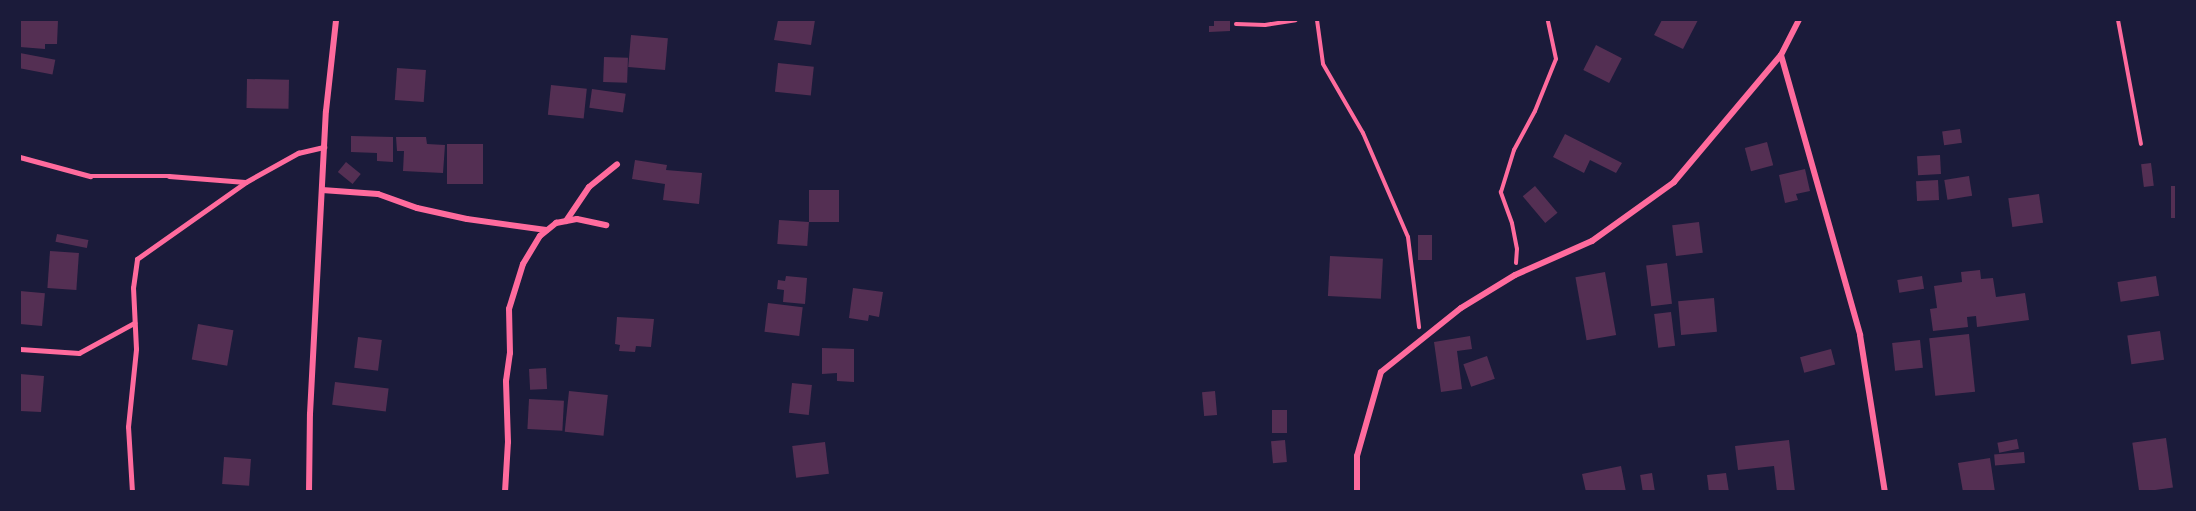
<!DOCTYPE html>
<style>
body{margin:0}
#map{position:relative;width:2196px;height:511px;overflow:hidden;background:#1b1b3a;font-family:"Open Sans",sans-serif}
div>[style]{position:absolute}
.building>*{inset:0;background:#542f53;transform-origin:0 0}
.path>*{height:4px;margin:-2px;padding:0 2px;transform-origin:2px;border-radius:2px;background:#ff6b9d}
.service>*{height:4.5px;margin:-2.25px;padding:0 2.25px;transform-origin:2.25px;border-radius:2.25px;background:#ff6b9d}
.minor>*{height:6px;margin:-3px;padding:0 3px;transform-origin:3px;border-radius:3px;background:#ff6b9d}
span{translate:-50% -50%;white-space:nowrap;text-align:center;line-height:1.15;-webkit-text-stroke:5px #1b1b3a;paint-order:stroke}
.frame{position:absolute;inset:0;border:21px solid #1b1b3a;pointer-events:none}
</style>
<div id="map">
<div class="building">
<i style="clip-path:polygon(20px 20px,58px 20px,57px 44px,45px 44px,45px 49px,20px 47px)"></i>
<i style="clip-path:polygon(778px 20px,815px 20px,811px 45px,774px 40px)"></i>
<i style="clip-path:polygon(1214px 20px,1230px 20px,1230px 31px,1209px 32px,1209px 26px,1214px 26px)"></i>
<i style="clip-path:polygon(1662px 20px,1698px 20px,1683px 49px,1654px 35px)"></i>
<i style="left:631px;top:35px;width:37px;height:32px;rotate:5deg"></i>
<i style="left:1596px;top:45px;width:29px;height:28px;rotate:27deg"></i>
<i style="left:20px;top:53px;width:36px;height:15px;rotate:11deg"></i>
<i style="left:604px;top:57px;width:24px;height:25px;rotate:2deg"></i>
<i style="left:778px;top:63px;width:36px;height:29px;rotate:6deg"></i>
<i style="left:397px;top:68px;width:29px;height:32px;rotate:4deg"></i>
<i style="left:247px;top:79px;width:42px;height:29px;rotate:1deg"></i>
<i style="left:551px;top:85px;width:36px;height:30px;rotate:6deg"></i>
<i style="left:592px;top:89px;width:34px;height:19px;rotate:8deg"></i>
<i style="left:1960px;top:129px;width:14px;height:18px;rotate:82deg"></i>
<i style="clip-path:polygon(1565px 134px,1622px 163px,1616px 173px,1590px 160px,1584px 173px,1553px 157px)"></i>
<i style="clip-path:polygon(351px 136px,393px 137px,393px 162px,377px 161px,377px 153px,351px 152px)"></i>
<i style="clip-path:polygon(396px 137px,426px 137px,427px 144px,445px 145px,443px 173px,403px 171px,404px 151px,397px 151px)"></i>
<i style="left:1767px;top:142px;width:24px;height:23px;rotate:75deg"></i>
<i style="left:447px;top:144px;width:36px;height:40px"></i>
<i style="left:1940px;top:155px;width:19px;height:23px;rotate:87deg"></i>
<i style="clip-path:polygon(635px 160px,667px 165px,666px 170px,702px 173px,699px 204px,663px 200px,665px 184px,632px 179px)"></i>
<i style="left:346px;top:162px;width:19px;height:13px;rotate:39deg"></i>
<i style="left:2151px;top:163px;width:23px;height:10px;rotate:83deg"></i>
<i style="clip-path:polygon(1805px 169px,1810px 191px,1796px 194px,1798px 200px,1785px 203px,1779px 175px)"></i>
<i style="left:1969px;top:176px;width:20px;height:25px;rotate:81deg"></i>
<i style="left:1938px;top:180px;width:20px;height:22px;rotate:87deg"></i>
<i style="left:1535px;top:186px;width:35px;height:16px;rotate:50deg"></i>
<i style="left:2171px;top:186px;width:5px;height:32px"></i>
<i style="left:839px;top:190px;width:32px;height:30px;rotate:90deg"></i>
<i style="left:2039px;top:194px;width:29px;height:31px;rotate:82deg"></i>
<i style="left:779px;top:220px;width:30px;height:24px;rotate:4deg"></i>
<i style="left:1699px;top:222px;width:31px;height:27px;rotate:83deg"></i>
<i style="left:57px;top:234px;width:32px;height:8px;rotate:11deg"></i>
<i style="left:1418px;top:235px;width:14px;height:25px"></i>
<i style="left:50px;top:251px;width:29px;height:37px;rotate:4deg"></i>
<i style="left:1330px;top:256px;width:53px;height:40px;rotate:3deg"></i>
<i style="left:1667px;top:263px;width:41px;height:21px;rotate:83deg"></i>
<i style="clip-path:polygon(1980px 270px,1981px 279px,1993px 278px,1996px 297px,2025px 293px,2029px 320px,1977px 327px,1976px 316px,1967px 317px,1968px 327px,1933px 331px,1930px 309px,1937px 308px,1934px 286px,1962px 282px,1961px 272px)"></i>
<i style="left:1605px;top:272px;width:64px;height:30px;rotate:80deg"></i>
<i style="clip-path:polygon(786px 276px,807px 278px,805px 304px,783px 302px,784px 290px,777px 289px,778px 280px,785px 281px)"></i>
<i style="left:1922px;top:276px;width:13px;height:25px;rotate:81deg"></i>
<i style="left:2156px;top:276px;width:20px;height:39px;rotate:81deg"></i>
<i style="clip-path:polygon(853px 288px,883px 292px,879px 317px,869px 315px,868px 321px,849px 318px)"></i>
<i style="left:20px;top:291px;width:25px;height:33px;rotate:5deg"></i>
<i style="left:1714px;top:298px;width:34px;height:36px;rotate:85deg"></i>
<i style="left:768px;top:303px;width:35px;height:29px;rotate:7deg"></i>
<i style="left:1671px;top:312px;width:34px;height:17px;rotate:83deg"></i>
<i style="clip-path:polygon(617px 317px,654px 319px,651px 347px,636px 346px,635px 352px,619px 351px,620px 345px,615px 344px)"></i>
<i style="left:198px;top:324px;width:36px;height:36px;rotate:10deg"></i>
<i style="left:2160px;top:331px;width:29px;height:33px;rotate:82deg"></i>
<i style="left:1969px;top:334px;width:58px;height:40px;rotate:84deg"></i>
<i style="clip-path:polygon(1470px 336px,1472px 349px,1457px 351px,1462px 389px,1441px 392px,1434px 342px)"></i>
<i style="left:358px;top:337px;width:24px;height:31px;rotate:7deg"></i>
<i style="left:1920px;top:340px;width:28px;height:28px;rotate:84deg"></i>
<i style="clip-path:polygon(822px 348px,854px 349px,854px 382px,837px 381px,837px 373px,822px 374px)"></i>
<i style="left:1831px;top:349px;width:16px;height:32px;rotate:75deg"></i>
<i style="left:1487px;top:356px;width:24px;height:25px;rotate:71deg"></i>
<i style="left:546px;top:368px;width:21px;height:17px;rotate:87deg"></i>
<i style="clip-path:polygon(20px 374px,44px 376px,41px 412px,20px 411px)"></i>
<i style="left:335px;top:382px;width:54px;height:23px;rotate:7deg"></i>
<i style="left:792px;top:383px;width:20px;height:30px;rotate:6deg"></i>
<i style="left:569px;top:391px;width:39px;height:41px;rotate:6deg"></i>
<i style="left:1215px;top:391px;width:24px;height:13px;rotate:85deg"></i>
<i style="left:529px;top:399px;width:35px;height:30px;rotate:3deg"></i>
<i style="left:1272px;top:410px;width:15px;height:23px"></i>
<i style="left:2166px;top:438px;width:50px;height:34px;rotate:82deg"></i>
<i style="left:2017px;top:439px;width:10px;height:20px;rotate:79deg"></i>
<i style="left:1285px;top:440px;width:22px;height:14px;rotate:85deg"></i>
<i style="clip-path:polygon(1789px 440px,1795px 492px,1777px 492px,1774px 466px,1738px 470px,1735px 446px)"></i>
<i style="left:825px;top:442px;width:32px;height:33px;rotate:83deg"></i>
<i style="left:2024px;top:452px;width:11px;height:30px;rotate:85deg"></i>
<i style="left:224px;top:457px;width:27px;height:27px;rotate:4deg"></i>
<i style="clip-path:polygon(1990px 458px,1995px 492px,1963px 492px,1958px 463px)"></i>
<i style="clip-path:polygon(1621px 466px,1626px 492px,1586px 492px,1582px 474px)"></i>
<i style="left:1652px;top:473px;width:19px;height:12px;rotate:81deg"></i>
<i style="clip-path:polygon(1726px 473px,1729px 492px,1709px 492px,1707px 475px)"></i>
</div>
<div class="path">
<i style="left:1317px;top:20px;width:44px;rotate:82.2deg"></i>
<i style="left:1323px;top:64px;width:80px;rotate:59.9deg"></i>
<i style="left:1363px;top:133px;width:113px;rotate:66.6deg"></i>
<i style="left:1408px;top:237px;width:91px;rotate:83deg"></i>
<i style="left:2118px;top:20px;width:126px;rotate:79.5deg"></i>
<i style="left:1236px;top:24px;width:29px;rotate:2deg"></i>
<i style="left:1265px;top:25px;width:31px;rotate:-9deg"></i>
<i style="left:1516px;top:263px;width:14px;rotate:-86deg"></i>
<i style="left:1517px;top:249px;width:26px;rotate:-101deg"></i>
<i style="left:1512px;top:223px;width:33px;rotate:-110deg"></i>
<i style="left:1501px;top:192px;width:44px;rotate:-72.8deg"></i>
<i style="left:1514px;top:150px;width:44px;rotate:-61.7deg"></i>
<i style="left:1535px;top:111px;width:56px;rotate:-68deg"></i>
<i style="left:1556px;top:59px;width:40px;rotate:-102deg"></i>
</div>
<div class="service">
<i style="left:20px;top:157px;width:73px;rotate:15.2deg"></i>
<i style="left:90px;top:176px;width:79px"></i>
<i style="left:169px;top:176px;width:76px;rotate:4.5deg"></i>
<i style="left:20px;top:349px;width:59px;rotate:3.9deg"></i>
<i style="left:79px;top:353px;width:63px;rotate:-28.6deg"></i>
<i style="left:132px;top:492px;width:65px;rotate:-93.5deg"></i>
<i style="left:128px;top:427px;width:78px;rotate:-84.1deg"></i>
<i style="left:136px;top:349px;width:61px;rotate:-92.8deg"></i>
<i style="left:133px;top:288px;width:29px;rotate:-82deg"></i>
<i style="left:137px;top:259px;width:133px;rotate:-35.2deg"></i>
<i style="left:246px;top:182px;width:60px;rotate:-29.1deg"></i>
<i style="left:298px;top:153px;width:27px;rotate:-13deg"></i>
</div>
<div class="minor">
<i style="left:1781px;top:55px;width:291px;rotate:74.2deg"></i>
<i style="left:1860px;top:335px;width:159px;rotate:81deg"></i>
<i style="left:322px;top:190px;width:56px;rotate:4.1deg"></i>
<i style="left:378px;top:194px;width:41px;rotate:19.7deg"></i>
<i style="left:417px;top:208px;width:51px;rotate:12.4deg"></i>
<i style="left:467px;top:219px;width:80px;rotate:7.9deg"></i>
<i style="left:566px;top:221px;width:41px;rotate:-55.9deg"></i>
<i style="left:589px;top:187px;width:36px;rotate:-39deg"></i>
<i style="left:309px;top:492px;width:78px;rotate:-89.3deg"></i>
<i style="left:310px;top:414px;width:303px;rotate:-87deg"></i>
<i style="left:326px;top:111px;width:92px;rotate:-83.7deg"></i>
<i style="left:505px;top:492px;width:50px;rotate:-86.6deg"></i>
<i style="left:508px;top:442px;width:61px;rotate:-91.9deg"></i>
<i style="left:506px;top:381px;width:28px;rotate:-82deg"></i>
<i style="left:510px;top:353px;width:44px;rotate:-91.3deg"></i>
<i style="left:509px;top:309px;width:47px;rotate:-72.7deg"></i>
<i style="left:523px;top:264px;width:33px;rotate:-59deg"></i>
<i style="left:540px;top:236px;width:21px;rotate:-39deg"></i>
<i style="left:556px;top:223px;width:21px;rotate:-11deg"></i>
<i style="left:577px;top:219px;width:30px;rotate:12deg"></i>
<i style="left:1357px;top:492px;width:36px;rotate:-90deg"></i>
<i style="left:1357px;top:456px;width:87px;rotate:-74.1deg"></i>
<i style="left:1381px;top:372px;width:102px;rotate:-38.7deg"></i>
<i style="left:1461px;top:308px;width:63px;rotate:-31.4deg"></i>
<i style="left:1515px;top:275px;width:84px;rotate:-23.8deg"></i>
<i style="left:1592px;top:241px;width:101px;rotate:-35.7deg"></i>
<i style="left:1674px;top:182px;width:166px;rotate:-49.9deg"></i>
<i style="left:1781px;top:55px;width:39px;rotate:-63deg"></i>
</div>
<div class="frame"></div>
</div>
